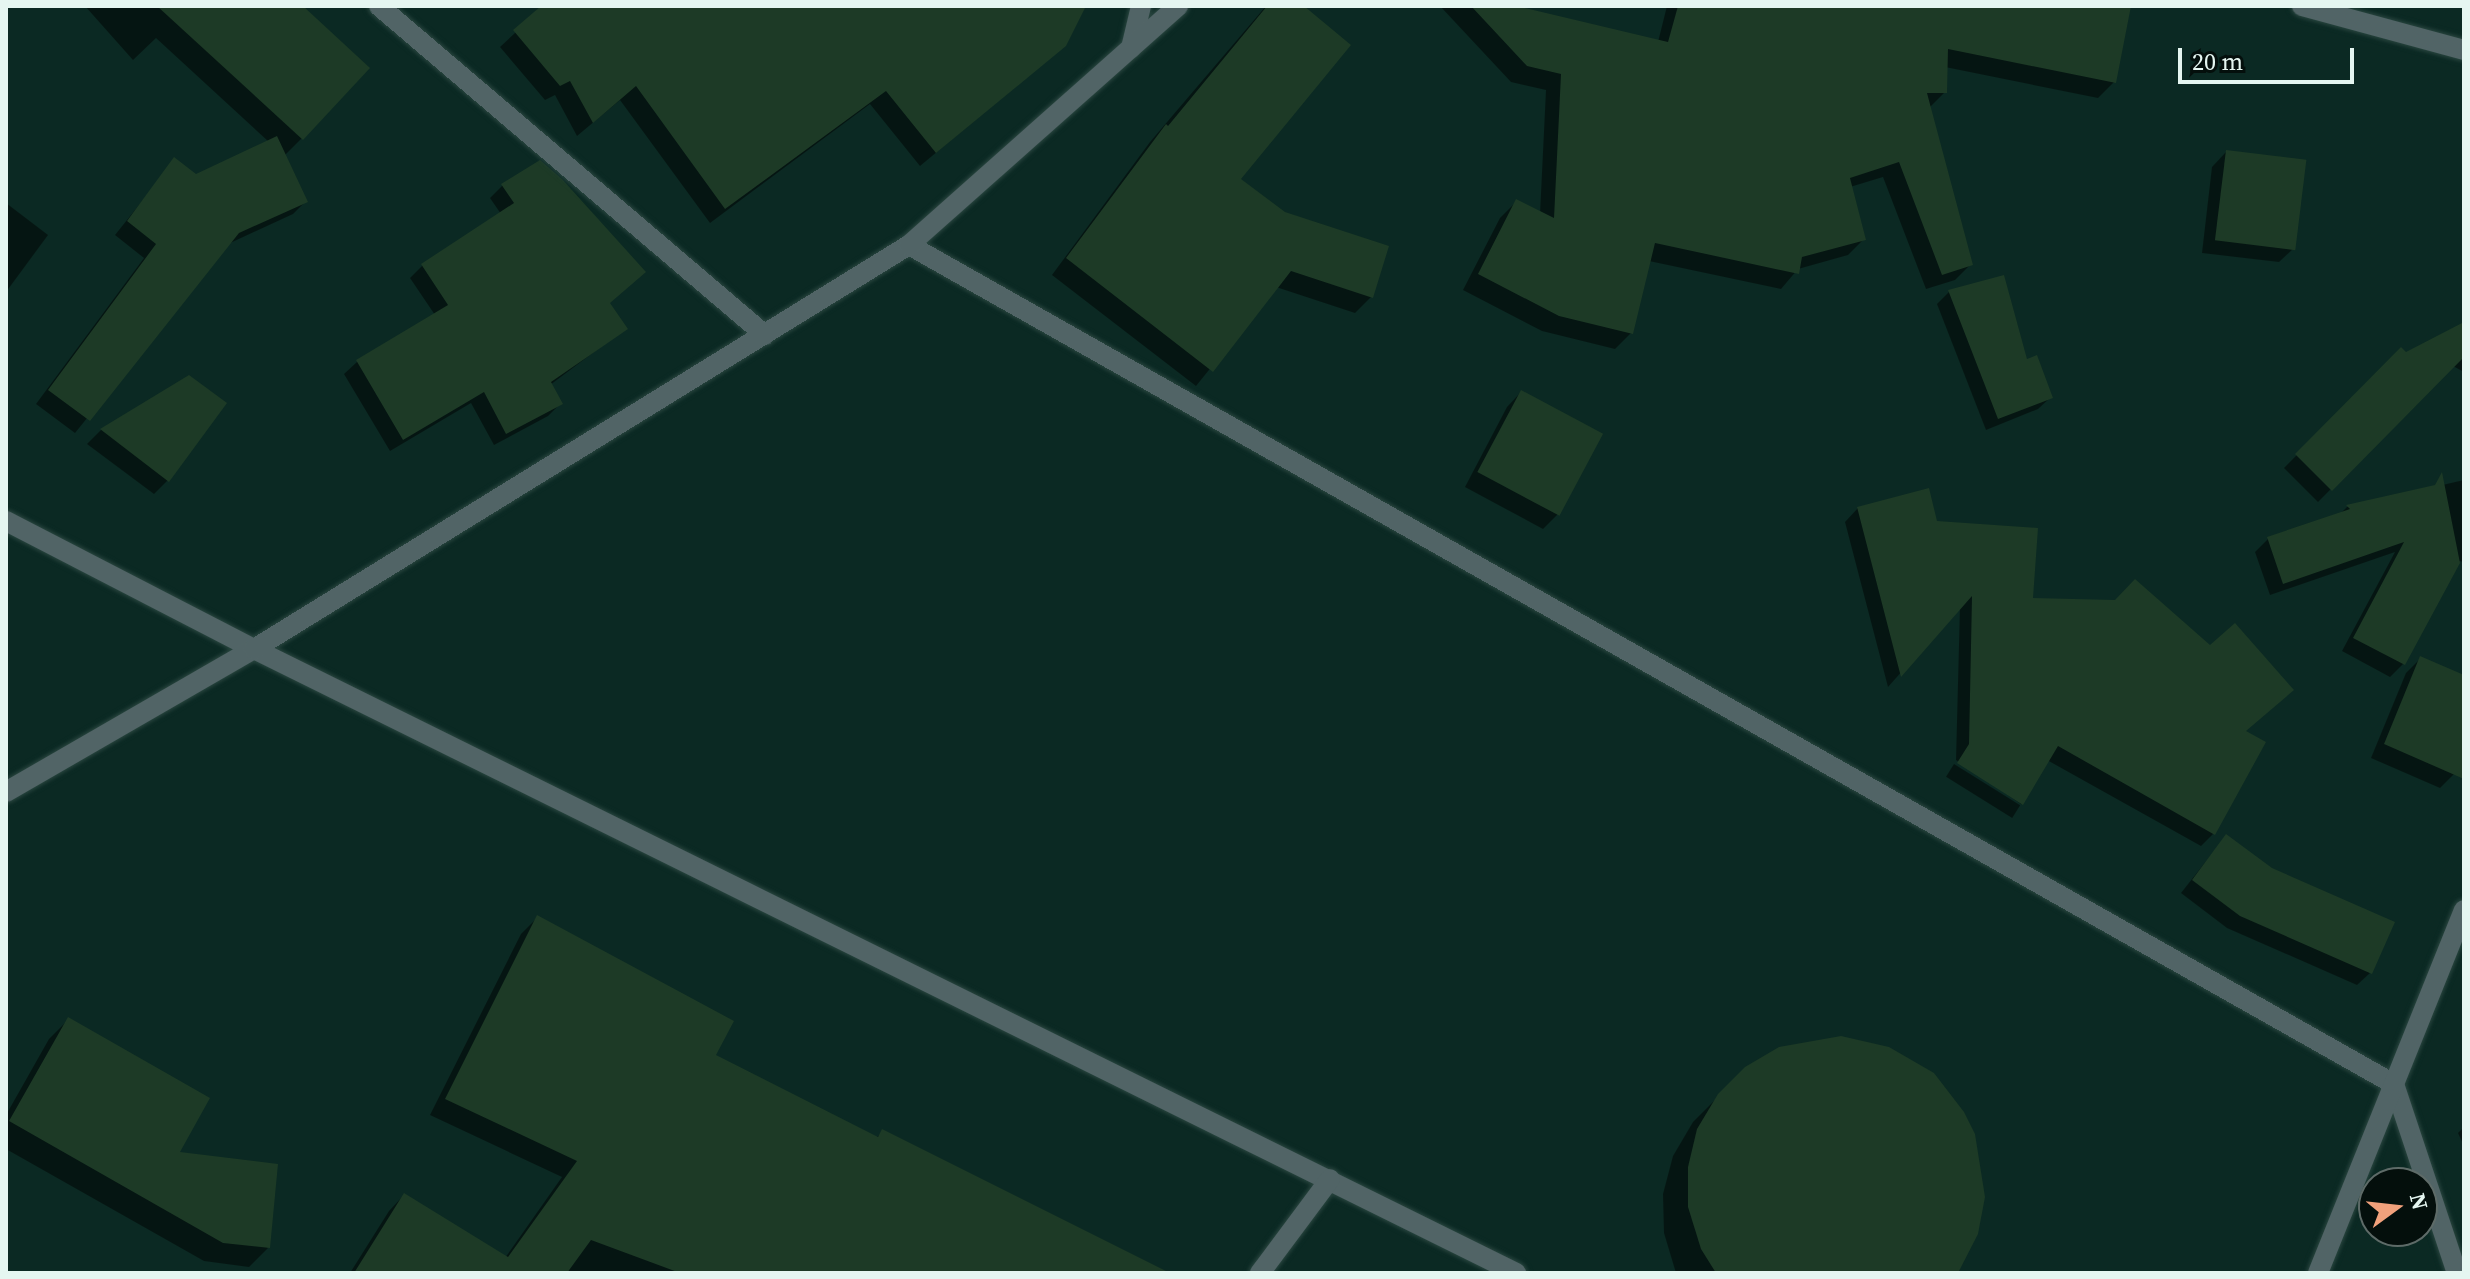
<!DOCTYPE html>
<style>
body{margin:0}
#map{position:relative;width:2470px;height:1279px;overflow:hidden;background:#0b2923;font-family:"Source Serif 4",serif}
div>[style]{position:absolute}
.shadow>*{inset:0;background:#0007;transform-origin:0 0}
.building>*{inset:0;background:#1d3a26;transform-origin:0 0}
.roads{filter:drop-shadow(0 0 2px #2a4640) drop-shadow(0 0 2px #2a4640)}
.minor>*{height:20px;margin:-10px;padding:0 10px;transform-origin:10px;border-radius:10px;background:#516466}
span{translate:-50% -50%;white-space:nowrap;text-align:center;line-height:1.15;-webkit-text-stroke:7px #040f0c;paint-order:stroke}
.frame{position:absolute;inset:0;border:8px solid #e5f6f1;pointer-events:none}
.north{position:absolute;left:2358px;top:1167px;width:80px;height:80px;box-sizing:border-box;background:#040f0c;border:2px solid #5e6b68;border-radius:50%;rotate:75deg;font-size:22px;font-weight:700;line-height:32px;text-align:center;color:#e5f6f1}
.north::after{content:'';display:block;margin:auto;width:28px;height:36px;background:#f1a17c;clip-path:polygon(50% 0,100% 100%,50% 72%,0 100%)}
.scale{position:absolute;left:2178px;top:48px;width:176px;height:36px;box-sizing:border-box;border:4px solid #e5f6f1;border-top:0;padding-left:10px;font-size:24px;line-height:28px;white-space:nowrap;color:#e5f6f1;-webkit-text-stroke:6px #040f0c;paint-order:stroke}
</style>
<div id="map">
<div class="shadow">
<i style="clip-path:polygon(85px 6px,300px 6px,302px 138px,284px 156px,306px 201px,293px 214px,228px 244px,75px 433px,36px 404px,144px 258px,115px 235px,175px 160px,195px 176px,269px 142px,156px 38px,133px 60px)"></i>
<i style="clip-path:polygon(544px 6px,1083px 6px,1050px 58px,920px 166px,870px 104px,710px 223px,620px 100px,577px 136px,555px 95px,545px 100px,500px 47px)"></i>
<i style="clip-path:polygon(1266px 6px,1301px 6px,1238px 179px,1371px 297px,1355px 313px,1276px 287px,1196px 386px,1052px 275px,1150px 142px)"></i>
<i style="clip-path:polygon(1440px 6px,1515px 6px,1658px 42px,1667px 6px,1871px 6px,2114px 82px,2098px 98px,1945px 67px,1945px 92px,1929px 108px,1971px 264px,1955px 280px,1926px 289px,1883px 177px,1850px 187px,1864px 239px,1848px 255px,1798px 269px,1781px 289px,1649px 261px,1631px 333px,1615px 349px,1542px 331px,1463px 290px,1500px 218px,1516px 202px,1540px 214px,1546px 90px,1511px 82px)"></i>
<i style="clip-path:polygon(2226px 152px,2294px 248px,2279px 262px,2202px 253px,2212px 167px)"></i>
<i style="clip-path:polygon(540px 163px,609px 304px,626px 328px,550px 385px,560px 404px,548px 416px,494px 445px,471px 403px,390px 451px,344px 374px,357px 362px,435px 315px,410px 278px,423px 265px,501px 214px,490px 198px,502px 186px)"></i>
<i style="clip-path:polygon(6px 203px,48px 235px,6px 292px)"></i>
<i style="clip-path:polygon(1949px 292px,2051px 397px,2038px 409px,1986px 430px,1937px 304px)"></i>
<i style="clip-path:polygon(2464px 324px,2464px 372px,2453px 366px,2318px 502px,2284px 468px,2401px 350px,2406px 354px)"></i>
<i style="clip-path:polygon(189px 377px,168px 480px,154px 494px,87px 444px,101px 430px)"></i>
<i style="clip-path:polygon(1521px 392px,1600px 434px,1557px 515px,1543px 529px,1465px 487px,1507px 407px)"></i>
<i style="clip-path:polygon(2464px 480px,2464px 562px,2459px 561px,2403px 664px,2390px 677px,2342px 651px,2395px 552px,2270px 595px,2255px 552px,2268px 539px,2340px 514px,2347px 507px)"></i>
<i style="clip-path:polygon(1858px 508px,1936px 523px,2031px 600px,2244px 732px,2214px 833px,2201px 846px,2047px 760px,2021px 804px,1956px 760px,1960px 606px,1888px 687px,1845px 522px)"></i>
<i style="clip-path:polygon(2420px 659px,2464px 678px,2464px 750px,2454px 774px,2440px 788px,2371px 758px,2406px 673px)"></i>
<i style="left:1954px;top:764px;width:78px;height:15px;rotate:32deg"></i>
<i style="clip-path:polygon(2226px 836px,2370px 973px,2357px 985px,2227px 928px,2181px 893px)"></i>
<i style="clip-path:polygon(537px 918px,713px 1056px,876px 1138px,883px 1132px,1116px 1273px,350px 1273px,389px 1211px,404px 1195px,505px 1258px,562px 1177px,430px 1115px,521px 934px)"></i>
<i style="clip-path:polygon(68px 1020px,177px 1153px,268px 1248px,249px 1267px,204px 1261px,6px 1149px,6px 1115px,49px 1039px)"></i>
<i style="clip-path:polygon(1719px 1096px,1954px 1273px,1676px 1273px,1664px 1233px,1663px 1194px,1673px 1156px,1693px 1122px)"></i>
<i style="clip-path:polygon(2464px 1127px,2464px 1146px,2458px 1133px)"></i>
</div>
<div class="building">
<i style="clip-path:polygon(157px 6px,303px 6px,370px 68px,303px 140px)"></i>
<i style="clip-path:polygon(541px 6px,1086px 6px,1066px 46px,936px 153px,886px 91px,725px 209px,636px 86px,593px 123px,570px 81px,560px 86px,513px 30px)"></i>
<i style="clip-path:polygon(1267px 6px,1304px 6px,1351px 45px,1241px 179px,1285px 212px,1389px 246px,1373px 298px,1291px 271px,1213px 372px,1066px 258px,1166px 124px,1168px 126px)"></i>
<i style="clip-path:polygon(1471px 6px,1517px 6px,1668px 42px,1678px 6px,2131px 6px,2116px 83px,1948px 49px,1947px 93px,1927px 93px,1973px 265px,1942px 275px,1899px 162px,1850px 178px,1866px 240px,1802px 257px,1799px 274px,1655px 243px,1633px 334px,1559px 316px,1478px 274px,1516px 199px,1554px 218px,1561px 74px,1527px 66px)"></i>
<i style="clip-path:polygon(277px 136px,308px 202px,239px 233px,90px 421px,48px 390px,156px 244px,127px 221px,174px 157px,196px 174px)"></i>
<i style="left:2226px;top:150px;width:81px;height:91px;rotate:7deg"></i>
<i style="clip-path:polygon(540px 160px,562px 179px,646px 272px,610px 303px,628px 329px,551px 382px,563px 404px,506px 434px,484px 392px,403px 440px,356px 360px,448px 305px,421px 264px,514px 203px,501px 184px)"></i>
<i style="clip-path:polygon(2004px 275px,2027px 359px,2037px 355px,2053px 398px,1998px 419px,1948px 290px)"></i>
<i style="clip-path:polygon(2464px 322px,2464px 357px,2332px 491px,2295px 454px,2401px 347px,2406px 352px)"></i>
<i style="clip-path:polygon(189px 375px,227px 403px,169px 482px,100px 429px)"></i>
<i style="left:1521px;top:390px;width:93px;height:93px;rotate:28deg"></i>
<i style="clip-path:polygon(2442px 472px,2460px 563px,2405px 665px,2353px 638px,2404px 542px,2283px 584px,2267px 537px,2350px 509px,2346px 505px,2435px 485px)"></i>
<i style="clip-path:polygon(1929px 488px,1937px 521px,2038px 528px,2033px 598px,2115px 600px,2135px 579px,2210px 645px,2235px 623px,2294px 690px,2246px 731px,2266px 742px,2215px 835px,2058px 746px,2023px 805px,1957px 763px,1969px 744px,1972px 596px,1901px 677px,1857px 507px)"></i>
<i style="clip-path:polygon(2420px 656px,2464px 675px,2464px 779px,2384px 744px)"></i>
<i style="clip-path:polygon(2226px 834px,2272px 868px,2395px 922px,2372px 974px,2240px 916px,2192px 880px)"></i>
<i style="clip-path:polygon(537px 915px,734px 1021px,716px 1055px,878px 1137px,882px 1129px,1170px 1273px,680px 1273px,591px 1240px,567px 1273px,354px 1273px,404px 1193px,508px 1257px,577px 1161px,445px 1099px)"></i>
<i style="clip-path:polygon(68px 1017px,210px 1098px,180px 1152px,278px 1164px,270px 1248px,223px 1243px,9px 1121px)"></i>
<i style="clip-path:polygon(1841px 1036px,1889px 1047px,1934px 1073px,1964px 1112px,1975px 1134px,1985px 1197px,1978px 1234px,1958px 1273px,1716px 1273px,1701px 1249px,1688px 1207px,1688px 1167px,1697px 1129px,1718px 1094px,1745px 1067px,1779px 1047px)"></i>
</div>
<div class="roads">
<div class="minor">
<i style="left:379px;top:6px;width:507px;rotate:40.44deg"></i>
<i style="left:2302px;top:6px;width:168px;rotate:15.2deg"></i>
<i style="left:1131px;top:48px;width:43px;rotate:-76.6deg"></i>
<i style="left:909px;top:245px;width:1706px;rotate:29.47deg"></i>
<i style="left:2394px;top:1084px;width:199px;rotate:71.6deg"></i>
<i style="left:6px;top:521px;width:279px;rotate:27.3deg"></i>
<i style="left:254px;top:649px;width:1408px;rotate:26.31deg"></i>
<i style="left:6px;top:792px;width:286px;rotate:-30deg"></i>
<i style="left:254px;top:649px;width:770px;rotate:-31.67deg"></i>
<i style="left:909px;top:245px;width:360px;rotate:-41.6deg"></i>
<i style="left:1260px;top:1273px;width:117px;rotate:-53.3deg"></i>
<i style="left:2318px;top:1273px;width:391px;rotate:-68.1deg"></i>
</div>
</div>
<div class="frame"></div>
<div class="north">N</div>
<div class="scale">20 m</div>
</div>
